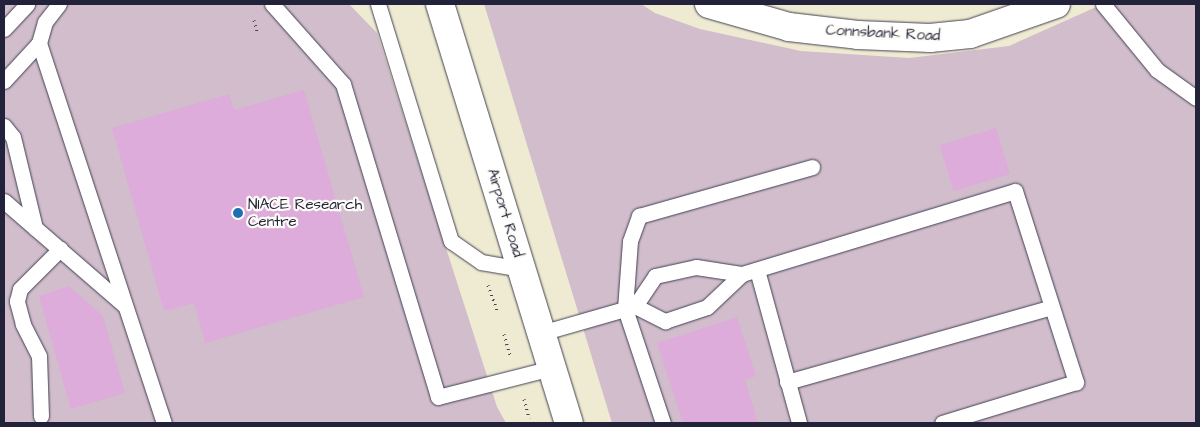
<!DOCTYPE html>
<style>
body{margin:0}
#map{position:relative;width:1200px;height:427px;overflow:hidden;background:#efebd2;font-family:"Architects Daughter",sans-serif}
div>[style]{position:absolute}
.industrial>*{inset:0;background:#d1bdcb}
.building>*{inset:0;background:#deacdb;transform-origin:0 0}
.path>*{height:3px;margin-top:-1.5px;transform-origin:0;background:repeating-linear-gradient(90deg,#414052 0 1px,transparent 0 5px)}
.roads{filter:drop-shadow(0 0 1px #414052) drop-shadow(0 0 1px #414052)}
.service>*{height:15px;margin:-7.5px;padding:0 7.5px;transform-origin:7.5px;border-radius:7.5px;background:#fff}
.minor>*{height:28px;margin:-14px;padding:0 14px;transform-origin:14px;border-radius:14px;background:#fff}
.tertiary>*{height:28px;margin:-14px;padding:0 14px;transform-origin:14px;border-radius:14px;background:#fff}
.dots>*{width:14px;height:14px;translate:-50% -50%;box-sizing:border-box;border:2px solid #fdfcf7;border-radius:50%}
span{translate:-50% -50%;white-space:nowrap;text-align:center;line-height:1.15;-webkit-text-stroke:4.5px #fdfcf7;paint-order:stroke}
.street-label{font-size:15px;color:#22223b}
.poi-label{font-size:15px;color:#22223b}
.left{translate:0 -50%;text-align:left}
.frame{position:absolute;inset:0;border:5px solid #22223b;pointer-events:none}
</style>
<div id="map">
<div class="industrial">
<i style="clip-path:polygon(4px 4px,349px 4px,377px 33px,497px 407px,506px 423px,4px 423px)"></i>
<i style="clip-path:polygon(484px 4px,641px 4px,655px 13px,700px 29px,801px 51px,909px 58px,1009px 46px,1103px 4px,1196px 4px,1196px 423px,612px 423px)"></i>
</div>
<div class="building">
<i style="clip-path:polygon(304px 90px,364px 297px,205px 343px,194px 303px,164px 311px,112px 128px,229px 94px,234px 110px)"></i>
<i style="left:996px;top:128px;width:48px;height:59px;rotate:73deg"></i>
<i style="clip-path:polygon(69px 286px,103px 316px,125px 393px,71px 409px,39px 296px)"></i>
<i style="clip-path:polygon(737px 317px,756px 376px,745px 380px,758px 423px,683px 423px,657px 343px)"></i>
</div>
<div class="path">
<i style="left:254px;top:20px;width:11px;rotate:75deg"></i>
<i style="left:488px;top:285px;width:27px;rotate:70deg"></i>
<i style="left:504px;top:334px;width:22px;rotate:74deg"></i>
<i style="left:524px;top:399px;width:20px;rotate:75deg"></i>
</div>
<div class="roads">
<div class="service">
<i style="left:59px;top:4px;width:23px;rotate:128deg"></i>
<i style="left:45px;top:22px;width:22px;rotate:106deg"></i>
<i style="left:39px;top:43px;width:400px;rotate:71.8deg"></i>
<i style="left:272px;top:4px;width:107px;rotate:48.4deg"></i>
<i style="left:343px;top:84px;width:327px;rotate:73.1deg"></i>
<i style="left:438px;top:397px;width:118px;rotate:-14.3deg"></i>
<i style="left:378px;top:4px;width:248px;rotate:72.9deg"></i>
<i style="left:451px;top:241px;width:37px;rotate:35deg"></i>
<i style="left:481px;top:262px;width:42px;rotate:9.7deg"></i>
<i style="left:1103px;top:4px;width:85px;rotate:50.7deg"></i>
<i style="left:1157px;top:70px;width:48px;rotate:35.7deg"></i>
<i style="left:4px;top:29px;width:34px;rotate:-47deg"></i>
<i style="left:4px;top:81px;width:52px;rotate:-47.4deg"></i>
<i style="left:4px;top:126px;width:14px;rotate:51deg"></i>
<i style="left:13px;top:137px;width:94px;rotate:76.4deg"></i>
<i style="left:4px;top:201px;width:159px;rotate:40.9deg"></i>
<i style="left:757px;top:270px;width:159px;rotate:74.6deg"></i>
<i style="left:635px;top:306px;width:34px;rotate:27deg"></i>
<i style="left:665px;top:321px;width:44px;rotate:-18.4deg"></i>
<i style="left:707px;top:307px;width:48px;rotate:-43.3deg"></i>
<i style="left:541px;top:333px;width:98px;rotate:-16deg"></i>
<i style="left:635px;top:306px;width:36px;rotate:-56deg"></i>
<i style="left:655px;top:276px;width:42px;rotate:-12.4deg"></i>
<i style="left:696px;top:267px;width:47px;rotate:8.7deg"></i>
<i style="left:742px;top:274px;width:285px;rotate:-16.9deg"></i>
<i style="left:1015px;top:191px;width:201px;rotate:72.3deg"></i>
<i style="left:1076px;top:382px;width:140px;rotate:163deg"></i>
<i style="left:787px;top:382px;width:275px;rotate:-15.8deg"></i>
<i style="left:41px;top:416px;width:60px;rotate:-91.9deg"></i>
<i style="left:39px;top:356px;width:36px;rotate:-117deg"></i>
<i style="left:23px;top:324px;width:24px;rotate:-105deg"></i>
<i style="left:17px;top:301px;width:12px;rotate:-76deg"></i>
<i style="left:20px;top:289px;width:57px;rotate:-45deg"></i>
<i style="left:663px;top:423px;width:120px;rotate:-108.4deg"></i>
<i style="left:625px;top:309px;width:68px;rotate:-85.8deg"></i>
<i style="left:630px;top:241px;width:27px;rotate:-70deg"></i>
<i style="left:639px;top:216px;width:180px;rotate:-15.8deg"></i>
</div>
<div class="minor">
<i style="left:709px;top:4px;width:83px;rotate:16deg"></i>
<i style="left:789px;top:27px;width:69px;rotate:6.6deg"></i>
<i style="left:858px;top:35px;width:72px;rotate:2.4deg"></i>
<i style="left:930px;top:38px;width:40px;rotate:-5.7deg"></i>
<i style="left:970px;top:34px;width:91px;rotate:-19.2deg"></i>
</div>
<div class="tertiary">
<i style="left:440px;top:4px;width:438px;rotate:72.9deg"></i>
</div>
</div>
<div class="dots">
<i style="left:238px;top:213px;background:#1f6fb2"></i>
</div>
<div class="street-label">
<span style="left:883px;top:33px;rotate:3deg">Connsbank Road</span>
<span style="left:505px;top:213px;rotate:73deg">Airport Road</span>
</div>
<div class="poi-label">
<span class="left" style="left:248px;top:213px">NIACE Research<br>Centre</span>
</div>
<div class="frame"></div>
</div>
